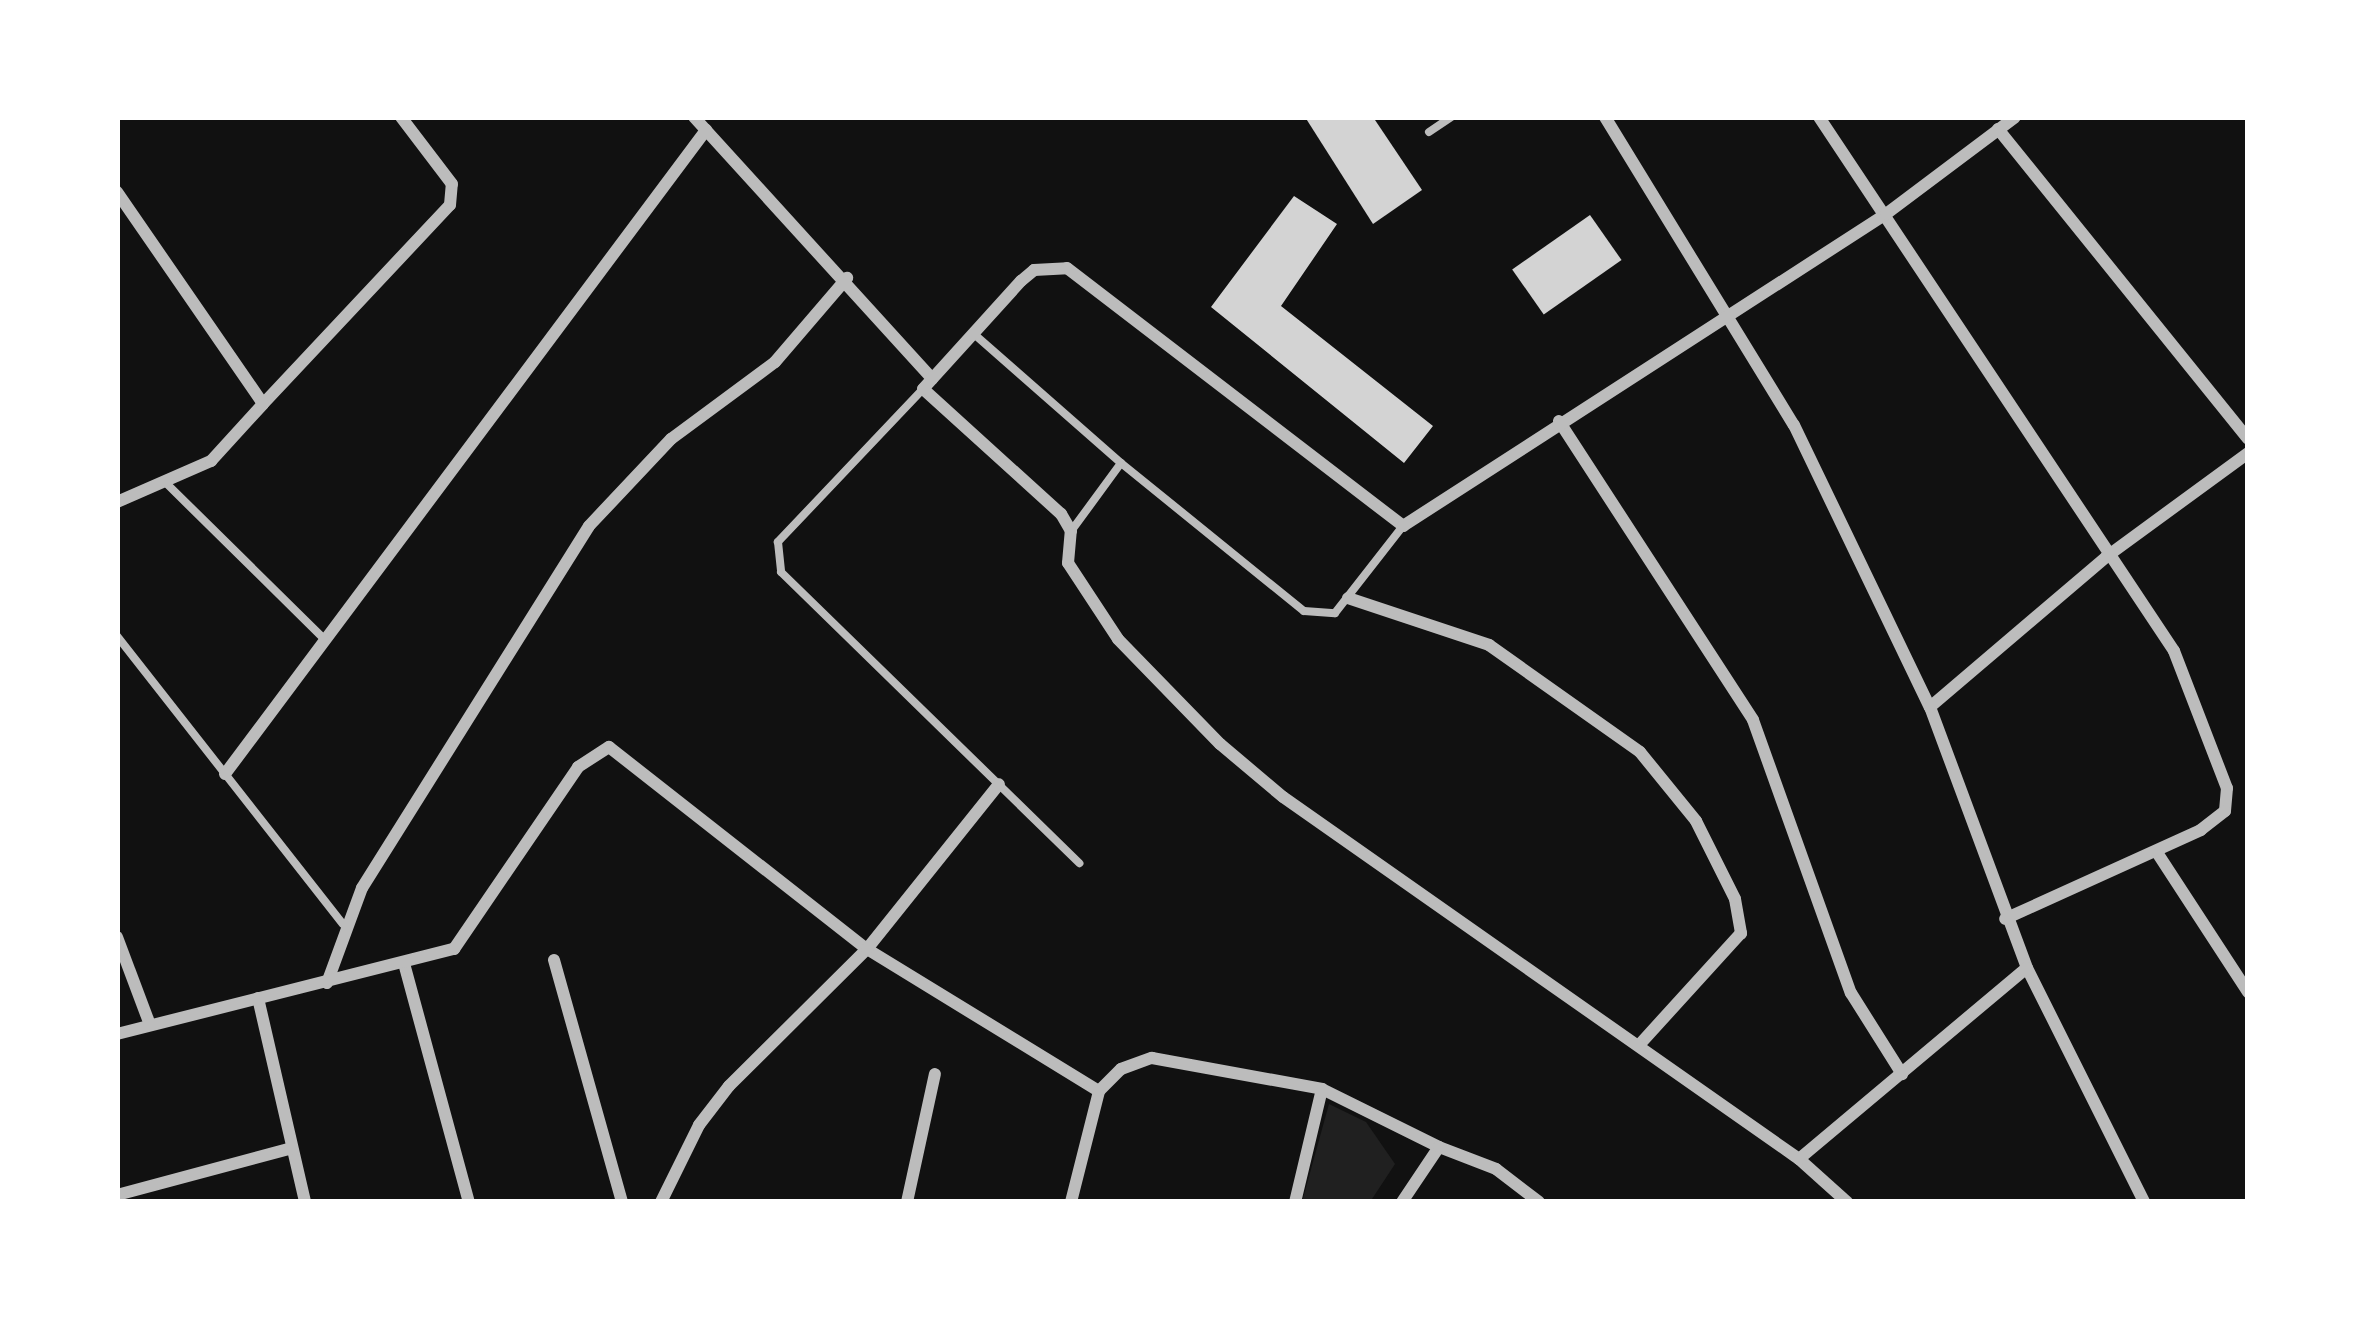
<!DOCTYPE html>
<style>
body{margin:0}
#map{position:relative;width:2365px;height:1319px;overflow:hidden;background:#111;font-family:"Varela Round",sans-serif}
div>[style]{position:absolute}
.green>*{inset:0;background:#202020}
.building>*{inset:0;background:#d3d3d3;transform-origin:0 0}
.service>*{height:8px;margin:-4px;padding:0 4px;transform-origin:4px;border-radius:4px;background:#bcbcbc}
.minor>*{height:12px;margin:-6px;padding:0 6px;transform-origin:6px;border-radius:6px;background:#bcbcbc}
span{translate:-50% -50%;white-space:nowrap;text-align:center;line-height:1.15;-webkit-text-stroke:12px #fff;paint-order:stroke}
.frame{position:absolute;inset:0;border:120px solid #fff;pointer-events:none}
</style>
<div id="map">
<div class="green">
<i style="clip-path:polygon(1329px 1104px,1366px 1122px,1395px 1164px,1370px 1202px,1302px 1202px)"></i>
</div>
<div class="building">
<i style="clip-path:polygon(1305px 117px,1373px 117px,1422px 190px,1373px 224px)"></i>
<i style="clip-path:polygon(1294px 196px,1337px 224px,1281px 306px,1433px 426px,1404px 463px,1211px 307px)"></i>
<i style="left:1590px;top:215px;width:55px;height:95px;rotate:55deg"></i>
</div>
<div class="service">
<i style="left:1429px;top:132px;width:27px;rotate:-34deg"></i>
<i style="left:974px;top:334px;width:196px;rotate:41.3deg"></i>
<i style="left:1121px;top:463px;width:83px;rotate:126.2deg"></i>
<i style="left:923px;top:389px;width:211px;rotate:133.5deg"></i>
<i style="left:778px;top:542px;width:30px;rotate:84deg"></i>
<i style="left:781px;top:572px;width:417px;rotate:44.3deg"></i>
<i style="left:1121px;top:463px;width:235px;rotate:39deg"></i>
<i style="left:1304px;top:611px;width:31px;rotate:4deg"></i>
<i style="left:1335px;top:613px;width:110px;rotate:-52deg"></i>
<i style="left:164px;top:481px;width:223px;rotate:44.6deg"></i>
<i style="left:117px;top:636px;width:366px;rotate:51.9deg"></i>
</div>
<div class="minor">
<i style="left:694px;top:117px;width:354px;rotate:47.7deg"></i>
<i style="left:1605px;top:117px;width:361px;rotate:58.5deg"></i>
<i style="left:1794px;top:425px;width:313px;rotate:64.3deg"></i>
<i style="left:1930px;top:707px;width:278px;rotate:69.6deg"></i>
<i style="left:2027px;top:968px;width:262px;rotate:63.4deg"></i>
<i style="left:1819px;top:117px;width:641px;rotate:56.38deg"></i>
<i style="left:2174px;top:651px;width:147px;rotate:68.9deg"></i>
<i style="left:2227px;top:788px;width:23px;rotate:95deg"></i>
<i style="left:2225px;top:811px;width:31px;rotate:142deg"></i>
<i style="left:2201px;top:830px;width:215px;rotate:155.6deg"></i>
<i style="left:1998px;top:129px;width:398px;rotate:51.1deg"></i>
<i style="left:117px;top:192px;width:257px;rotate:55.4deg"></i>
<i style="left:263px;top:404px;width:273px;rotate:-46.8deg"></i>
<i style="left:450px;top:205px;width:21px;rotate:-85deg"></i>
<i style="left:452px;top:184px;width:84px;rotate:-127.3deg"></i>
<i style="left:1559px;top:421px;width:356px;rotate:57deg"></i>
<i style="left:1753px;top:720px;width:290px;rotate:70.3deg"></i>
<i style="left:1851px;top:993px;width:96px;rotate:57.8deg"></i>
<i style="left:117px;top:502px;width:103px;rotate:-23.6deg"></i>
<i style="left:211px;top:461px;width:77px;rotate:-47.6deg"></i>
<i style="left:1348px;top:598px;width:149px;rotate:18.4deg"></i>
<i style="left:1489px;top:645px;width:185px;rotate:35.3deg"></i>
<i style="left:1640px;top:752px;width:89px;rotate:50.9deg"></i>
<i style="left:1696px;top:821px;width:87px;rotate:63.4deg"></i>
<i style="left:1735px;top:899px;width:35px;rotate:80deg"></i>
<i style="left:1741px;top:933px;width:151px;rotate:132.3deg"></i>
<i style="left:1930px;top:707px;width:231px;rotate:-40.4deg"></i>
<i style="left:2106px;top:557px;width:176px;rotate:-36.2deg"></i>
<i style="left:225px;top:774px;width:804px;rotate:-53.24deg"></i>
<i style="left:2158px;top:854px;width:165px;rotate:56.9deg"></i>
<i style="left:117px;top:937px;width:94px;rotate:69.4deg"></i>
<i style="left:554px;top:960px;width:251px;rotate:74.3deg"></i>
<i style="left:405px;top:967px;width:244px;rotate:74.8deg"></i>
<i style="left:327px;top:983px;width:101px;rotate:-69.8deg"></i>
<i style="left:362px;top:888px;width:427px;rotate:-57.9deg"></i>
<i style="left:589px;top:526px;width:120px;rotate:-46.7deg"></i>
<i style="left:671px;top:439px;width:129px;rotate:-36.5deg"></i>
<i style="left:775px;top:362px;width:111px;rotate:-49.4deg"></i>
<i style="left:258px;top:998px;width:209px;rotate:77deg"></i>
<i style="left:117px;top:1034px;width:348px;rotate:-14.2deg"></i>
<i style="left:454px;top:949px;width:220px;rotate:-55.7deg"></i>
<i style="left:578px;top:767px;width:37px;rotate:-33deg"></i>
<i style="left:609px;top:747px;width:328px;rotate:38.1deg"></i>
<i style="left:867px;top:949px;width:272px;rotate:31.5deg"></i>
<i style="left:1322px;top:1089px;width:131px;rotate:26.4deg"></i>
<i style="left:1799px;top:1159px;width:297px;rotate:-40deg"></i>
<i style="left:117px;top:1195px;width:181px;rotate:-15deg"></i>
<i style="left:661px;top:1202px;width:86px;rotate:-63.7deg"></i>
<i style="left:699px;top:1125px;width:49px;rotate:-52.4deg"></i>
<i style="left:729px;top:1086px;width:194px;rotate:-44.8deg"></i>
<i style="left:867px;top:949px;width:211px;rotate:-51.3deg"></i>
<i style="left:907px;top:1202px;width:131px;rotate:-77.7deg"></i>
<i style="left:1071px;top:1202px;width:114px;rotate:-75.8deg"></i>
<i style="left:1099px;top:1091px;width:31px;rotate:-45deg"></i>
<i style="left:1121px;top:1069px;width:33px;rotate:-20deg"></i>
<i style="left:1152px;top:1058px;width:173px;rotate:10.3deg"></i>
<i style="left:1322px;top:1089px;width:116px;rotate:103.4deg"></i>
<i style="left:1402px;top:1202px;width:66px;rotate:-56.1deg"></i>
<i style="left:1439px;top:1147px;width:61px;rotate:21.1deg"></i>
<i style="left:1496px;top:1169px;width:54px;rotate:37.5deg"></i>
<i style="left:1847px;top:1202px;width:64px;rotate:-138.1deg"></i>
<i style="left:1799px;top:1159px;width:630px;rotate:-144.95deg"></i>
<i style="left:1283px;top:797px;width:82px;rotate:-139.9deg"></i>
<i style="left:1220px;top:744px;width:146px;rotate:-134.2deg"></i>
<i style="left:1118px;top:639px;width:91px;rotate:-123.3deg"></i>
<i style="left:1068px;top:563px;width:32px;rotate:-85deg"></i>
<i style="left:1071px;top:531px;width:20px;rotate:-120deg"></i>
<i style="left:1061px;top:514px;width:186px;rotate:-137.8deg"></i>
<i style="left:923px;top:389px;width:146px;rotate:-47.8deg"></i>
<i style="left:1021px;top:281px;width:17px;rotate:-40deg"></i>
<i style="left:1034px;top:270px;width:33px;rotate:-3deg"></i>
<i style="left:1067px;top:268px;width:424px;rotate:37.5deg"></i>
<i style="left:1403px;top:526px;width:575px;rotate:-32.86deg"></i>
<i style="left:1886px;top:214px;width:161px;rotate:-36.9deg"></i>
</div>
<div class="frame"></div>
</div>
